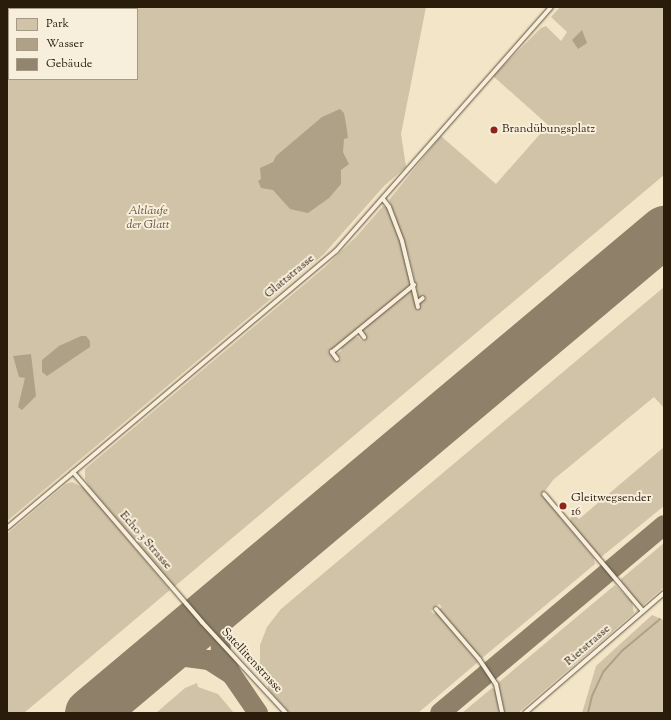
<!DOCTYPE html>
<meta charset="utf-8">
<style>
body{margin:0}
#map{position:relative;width:671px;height:720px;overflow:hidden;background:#f3e5c8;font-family:"Sorts Mill Goudy",serif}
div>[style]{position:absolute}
.green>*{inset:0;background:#d1c3a8}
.water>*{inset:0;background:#afa187}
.stream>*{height:2px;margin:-1px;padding:0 1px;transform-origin:1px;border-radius:1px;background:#afa187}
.taxiway>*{height:20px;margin:-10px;padding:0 10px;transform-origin:10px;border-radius:10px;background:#8e8069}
.runway>*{height:51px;margin:-25.5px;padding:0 25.5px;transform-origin:25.5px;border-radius:25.5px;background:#8e8069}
.building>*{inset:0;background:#93856d}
.roads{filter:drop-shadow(0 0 1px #5c4e3a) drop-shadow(0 0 1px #5c4e3a)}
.service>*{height:4px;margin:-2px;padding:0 2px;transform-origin:2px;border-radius:2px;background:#f7eedb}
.dots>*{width:11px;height:11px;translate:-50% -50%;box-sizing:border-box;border:2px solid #f7eedb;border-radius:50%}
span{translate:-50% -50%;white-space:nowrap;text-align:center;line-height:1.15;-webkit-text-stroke:4px #f7eedb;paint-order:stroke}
.poi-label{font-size:12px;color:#2a1c0a}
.left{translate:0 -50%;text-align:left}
.park-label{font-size:12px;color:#5c4e39;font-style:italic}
.street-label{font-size:12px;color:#2a1c0a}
.frame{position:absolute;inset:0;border:8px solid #2a1c0a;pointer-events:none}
.legend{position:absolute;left:8px;top:8px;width:130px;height:72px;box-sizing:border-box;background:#f7eedb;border:1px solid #a59a87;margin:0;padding:5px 7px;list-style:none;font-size:12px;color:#2a1c0a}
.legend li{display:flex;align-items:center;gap:8px;height:20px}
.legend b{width:20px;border:1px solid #a59a87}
</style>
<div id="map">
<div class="green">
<i style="clip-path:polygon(evenodd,7px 7px,426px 7px,401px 134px,406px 167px,384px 186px,324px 254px,7px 521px,7px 7px,9px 9px,137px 9px,137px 79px,9px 79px,9px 9px)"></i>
<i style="clip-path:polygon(560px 7px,664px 7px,664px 175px,174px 587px,89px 486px,85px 479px,85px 469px,325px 267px,356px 237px,383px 206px,387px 208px,401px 241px,411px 285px,330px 352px,337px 361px,341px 359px,337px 354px,342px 350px,340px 347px,353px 336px,358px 337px,362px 341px,366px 338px,363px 328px,408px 292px,412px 291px,420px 308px,419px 303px,425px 298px,423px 296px,419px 299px,409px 256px,389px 200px,441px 136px,496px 184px,548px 125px,493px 76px,541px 28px,546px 26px,561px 41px,567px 32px,551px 17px)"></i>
<i style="clip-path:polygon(664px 287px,664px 408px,654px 397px,553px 480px,542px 495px,594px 558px,595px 564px,481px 659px,439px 609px,442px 607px,439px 604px,431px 611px,434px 614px,436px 612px,478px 662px,418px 713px,290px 713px,268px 689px,268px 682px,260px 665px,260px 645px,267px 627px,281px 609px)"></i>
<i style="clip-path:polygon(664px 447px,664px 506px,600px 558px,570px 523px,571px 515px,573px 513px,579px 519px)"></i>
<i style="clip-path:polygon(72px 482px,84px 488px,170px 590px,24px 713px,7px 713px,7px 534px,66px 484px)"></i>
<i style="clip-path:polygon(664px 543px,664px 587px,641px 607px,621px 584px,621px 579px)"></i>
<i style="clip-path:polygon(615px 585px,632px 602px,634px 613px,518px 713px,505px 713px,498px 683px)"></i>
<i style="clip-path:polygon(652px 615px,664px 620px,664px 713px,582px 713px,596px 666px)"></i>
<i style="clip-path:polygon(197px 683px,198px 687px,218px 694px,234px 713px,156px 713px,185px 688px)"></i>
<i style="clip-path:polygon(492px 688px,496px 690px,499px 713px,462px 713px)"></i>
</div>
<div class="water">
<i style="clip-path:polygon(582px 30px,587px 43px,578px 49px,572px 40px)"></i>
<i style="clip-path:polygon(340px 109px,344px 113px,346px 124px,348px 138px,344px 139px,343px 152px,349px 164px,341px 170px,341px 184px,329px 198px,308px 213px,290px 209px,273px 190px,261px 188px,258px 181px,261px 179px,260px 168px,273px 162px,276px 156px,322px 117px)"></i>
<i style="clip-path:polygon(81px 336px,86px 336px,90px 341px,90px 347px,47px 376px,42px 372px,42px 360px,59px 346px)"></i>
<i style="clip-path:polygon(31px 354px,36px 396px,22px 410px,18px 407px,25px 378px,19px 377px,13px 356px)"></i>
</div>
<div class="stream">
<i style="left:588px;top:713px;width:17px;rotate:-77deg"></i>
<i style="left:592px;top:696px;width:26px;rotate:-65deg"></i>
<i style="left:603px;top:672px;width:30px;rotate:-48deg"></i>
<i style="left:623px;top:650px;width:48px;rotate:-40deg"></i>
</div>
<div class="taxiway">
<i style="left:141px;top:671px;width:20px;rotate:-30deg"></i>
<i style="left:158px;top:661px;width:22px;rotate:-13deg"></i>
<i style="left:179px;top:656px;width:30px;rotate:8deg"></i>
<i style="left:209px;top:660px;width:27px;rotate:33deg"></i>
<i style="left:232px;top:675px;width:46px;rotate:55.6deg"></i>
<i style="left:232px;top:675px;width:24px;rotate:-118deg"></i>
<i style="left:221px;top:654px;width:23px;rotate:-92deg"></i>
<i style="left:220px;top:631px;width:25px;rotate:-72deg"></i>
<i style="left:228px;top:607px;width:28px;rotate:-55deg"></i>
<i style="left:440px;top:713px;width:292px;rotate:-40deg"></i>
</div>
<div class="runway">
<i style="left:90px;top:713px;width:750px;rotate:-40.02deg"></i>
</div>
<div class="building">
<i style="clip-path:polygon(564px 503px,567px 506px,563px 510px,560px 506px)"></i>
</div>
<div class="roads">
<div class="service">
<i style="left:383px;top:199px;width:10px;rotate:53deg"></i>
<i style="left:389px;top:207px;width:36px;rotate:69deg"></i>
<i style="left:402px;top:241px;width:68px;rotate:76.4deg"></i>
<i style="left:418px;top:302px;width:6px;rotate:-39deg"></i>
<i style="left:359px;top:330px;width:9px;rotate:54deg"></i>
<i style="left:337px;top:359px;width:9px;rotate:-126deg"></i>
<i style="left:332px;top:352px;width:106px;rotate:-39.3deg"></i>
<i style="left:73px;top:472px;width:198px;rotate:49.3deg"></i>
<i style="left:202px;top:622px;width:124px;rotate:47.3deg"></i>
<i style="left:544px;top:494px;width:153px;rotate:49.8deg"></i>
<i style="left:7px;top:528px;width:430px;rotate:-40.1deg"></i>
<i style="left:336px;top:251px;width:325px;rotate:-48.6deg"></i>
<i style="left:436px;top:609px;width:66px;rotate:49.3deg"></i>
<i style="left:479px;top:659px;width:30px;rotate:56deg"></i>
<i style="left:496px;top:684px;width:30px;rotate:78deg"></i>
<i style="left:525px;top:713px;width:184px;rotate:-40.8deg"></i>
</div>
</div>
<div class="dots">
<i style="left:494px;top:130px;background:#8f2418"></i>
<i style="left:563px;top:506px;background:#8f2418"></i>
</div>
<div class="poi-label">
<span class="left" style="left:502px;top:130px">Brandübungsplatz</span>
<span class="left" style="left:571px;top:506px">Gleitwegsender<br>16</span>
</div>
<div class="park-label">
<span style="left:148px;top:219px">Altläufe<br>der Glatt</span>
</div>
<div class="street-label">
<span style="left:290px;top:277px;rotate:-40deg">Glattstrasse</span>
<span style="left:145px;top:541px;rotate:49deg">Echo 3 Strasse</span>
<span style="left:588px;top:646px;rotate:-41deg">Rietstrasse</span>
<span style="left:251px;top:661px;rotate:47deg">Satellitenstrasse</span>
</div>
<div class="frame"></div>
<ul class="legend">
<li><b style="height:11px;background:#d1c3a8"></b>Park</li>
<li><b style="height:11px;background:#afa187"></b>Wasser</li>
<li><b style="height:11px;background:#93856d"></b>Gebäude</li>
</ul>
</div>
